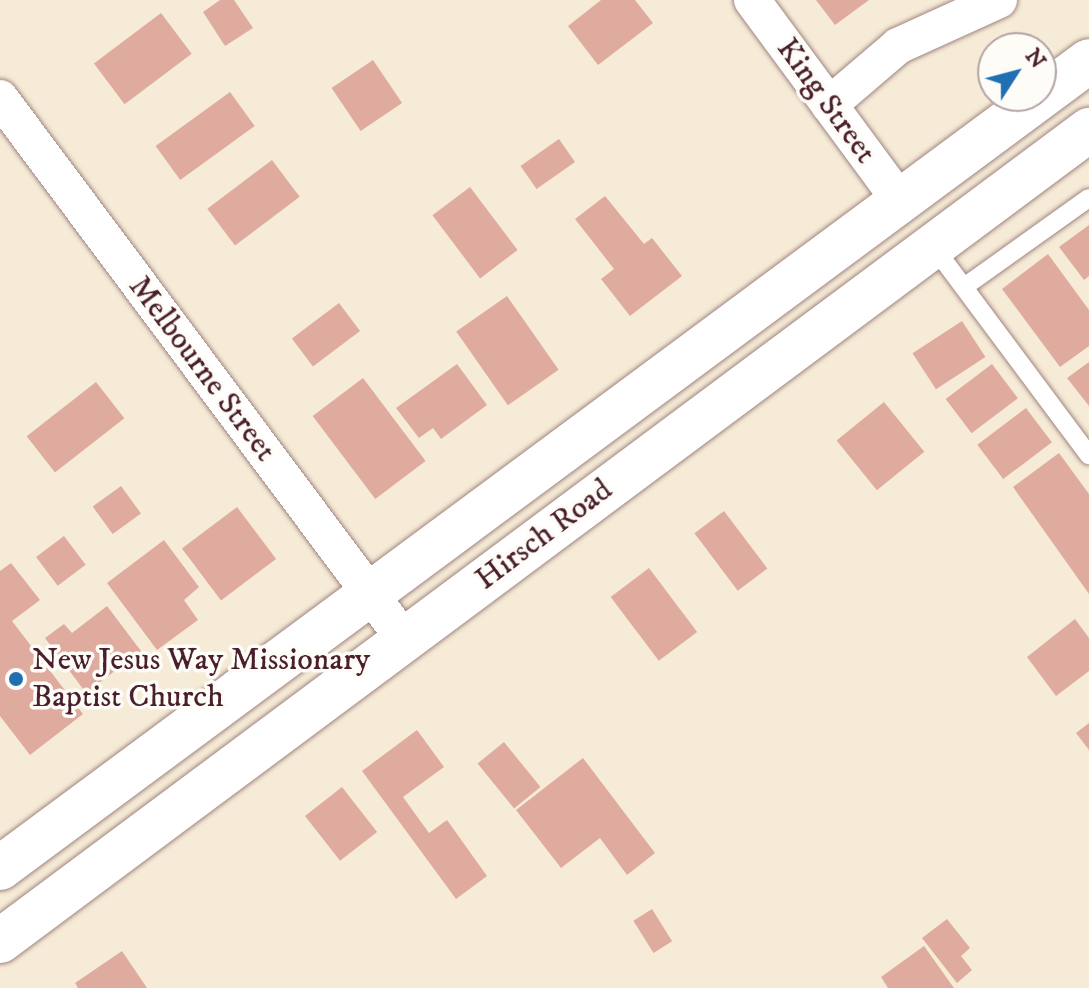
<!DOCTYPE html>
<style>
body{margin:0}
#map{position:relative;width:1089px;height:988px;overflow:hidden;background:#f6ebd6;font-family:"IM FELL DW Pica",serif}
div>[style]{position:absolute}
.building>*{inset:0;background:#e0ab9f;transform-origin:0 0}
.roads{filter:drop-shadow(0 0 2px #a08580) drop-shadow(0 0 2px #a08580)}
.service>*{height:18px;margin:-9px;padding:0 9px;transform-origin:9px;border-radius:9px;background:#fff}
.minor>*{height:36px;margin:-18px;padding:0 18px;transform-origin:18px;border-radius:18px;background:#fff}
.secondary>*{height:44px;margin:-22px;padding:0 22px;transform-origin:22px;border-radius:22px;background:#fff}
.dots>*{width:22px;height:22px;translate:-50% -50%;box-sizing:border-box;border:4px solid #fdfcf7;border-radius:50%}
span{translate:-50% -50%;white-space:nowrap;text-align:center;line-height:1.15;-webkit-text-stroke:7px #fdfcf7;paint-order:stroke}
.street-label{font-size:32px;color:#4a1f2b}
.poi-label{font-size:32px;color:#4a1f2b}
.left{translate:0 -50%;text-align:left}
.north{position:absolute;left:977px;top:32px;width:80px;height:80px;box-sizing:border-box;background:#fdfcf7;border:2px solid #b5a4a5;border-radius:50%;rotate:54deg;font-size:22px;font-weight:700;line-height:32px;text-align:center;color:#4a1f2b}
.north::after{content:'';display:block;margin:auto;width:28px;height:36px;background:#1f6fb2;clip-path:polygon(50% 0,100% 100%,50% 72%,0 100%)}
</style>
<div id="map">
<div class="building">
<i style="clip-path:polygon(220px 0,234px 0,253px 28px,225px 46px,203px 12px)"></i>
<i style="clip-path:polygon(601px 0,635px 0,653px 23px,598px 65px,568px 26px)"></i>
<i style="clip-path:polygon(816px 0,869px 0,835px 25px)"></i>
<i style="left:161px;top:13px;width:51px;height:84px;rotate:53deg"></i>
<i style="left:373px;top:60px;width:52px;height:50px;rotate:56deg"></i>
<i style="left:230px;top:92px;width:42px;height:92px;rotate:54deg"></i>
<i style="left:559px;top:139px;width:28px;height:47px;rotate:55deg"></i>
<i style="left:272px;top:160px;width:46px;height:81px;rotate:53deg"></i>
<i style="left:470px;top:187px;width:79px;height:47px;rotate:53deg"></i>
<i style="clip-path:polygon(605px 196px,644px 244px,652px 238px,682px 276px,630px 316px,601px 279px,614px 269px,575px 219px)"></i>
<i style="clip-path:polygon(1089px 225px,1089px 276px,1084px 280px,1059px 247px)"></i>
<i style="clip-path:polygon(1048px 254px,1089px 310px,1089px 346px,1060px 367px,1002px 289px)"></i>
<i style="left:507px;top:296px;width:90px;height:62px;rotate:55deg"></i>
<i style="left:339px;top:303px;width:35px;height:59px;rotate:53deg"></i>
<i style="left:962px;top:321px;width:43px;height:59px;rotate:57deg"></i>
<i style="clip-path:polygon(1089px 362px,1089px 406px,1067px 378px)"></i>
<i style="clip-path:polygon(457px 364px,487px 405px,441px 439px,433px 428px,419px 438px,396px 408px)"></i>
<i style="left:992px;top:364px;width:43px;height:58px;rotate:53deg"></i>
<i style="left:363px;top:378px;width:104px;height:63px;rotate:53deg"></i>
<i style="left:96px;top:382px;width:46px;height:88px;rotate:52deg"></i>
<i style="left:884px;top:402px;width:64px;height:61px;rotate:51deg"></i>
<i style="left:1026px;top:408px;width:43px;height:61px;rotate:53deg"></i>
<i style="clip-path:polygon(1059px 453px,1089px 494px,1089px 594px,1013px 487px)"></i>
<i style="left:121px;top:486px;width:34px;height:35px;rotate:54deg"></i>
<i style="left:237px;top:507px;width:65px;height:69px;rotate:53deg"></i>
<i style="left:724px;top:511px;width:72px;height:37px;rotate:53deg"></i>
<i style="left:64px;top:536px;width:36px;height:35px;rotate:53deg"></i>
<i style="clip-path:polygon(164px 540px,199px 587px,184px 600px,198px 620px,157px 650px,107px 583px)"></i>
<i style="clip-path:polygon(11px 563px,40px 600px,12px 621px,83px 714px,30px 755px,0 716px,0 571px)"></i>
<i style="left:649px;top:568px;width:80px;height:48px;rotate:53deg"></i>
<i style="clip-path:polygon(107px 606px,141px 651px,86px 693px,45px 638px,64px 624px,72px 633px)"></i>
<i style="clip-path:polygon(1075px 619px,1089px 638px,1089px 671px,1056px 696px,1027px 657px)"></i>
<i style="clip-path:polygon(1089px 723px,1089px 750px,1076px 733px)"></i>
<i style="clip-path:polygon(417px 730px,444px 767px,403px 797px,429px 833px,447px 820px,487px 876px,456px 899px,362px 771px)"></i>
<i style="left:504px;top:742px;width:58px;height:34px;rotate:51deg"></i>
<i style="clip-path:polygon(583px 758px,655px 853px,627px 875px,600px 838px,561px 868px,516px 810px)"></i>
<i style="left:342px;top:787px;width:57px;height:47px;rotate:52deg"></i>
<i style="left:652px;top:909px;width:38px;height:22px;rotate:58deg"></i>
<i style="clip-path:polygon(947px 919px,970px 948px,961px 956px,972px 970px,957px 983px,922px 938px)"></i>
<i style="clip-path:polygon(924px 946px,954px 988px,888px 988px,881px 977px)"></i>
<i style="clip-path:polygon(122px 951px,147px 988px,78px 988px,75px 983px)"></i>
</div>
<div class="roads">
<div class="service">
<i style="left:933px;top:246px;width:261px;rotate:53.3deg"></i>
<i style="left:964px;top:287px;width:153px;rotate:-35.5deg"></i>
</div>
<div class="minor">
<i style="left:752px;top:0;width:251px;rotate:53.6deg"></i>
<i style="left:0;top:98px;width:675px;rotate:53.25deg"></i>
<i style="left:829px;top:105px;width:91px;rotate:-40.5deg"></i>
<i style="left:898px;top:46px;width:111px;rotate:-24.5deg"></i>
</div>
<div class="secondary">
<i style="left:0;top:868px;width:1355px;rotate:-36.54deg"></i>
<i style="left:0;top:941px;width:1358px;rotate:-36.68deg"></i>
</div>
</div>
<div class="dots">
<i style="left:16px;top:679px;background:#1f6fb2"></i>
</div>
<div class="street-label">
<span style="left:826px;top:101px;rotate:54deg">King Street</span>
<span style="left:202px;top:369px;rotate:53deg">Melbourne Street</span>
<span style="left:544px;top:535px;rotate:-37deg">Hirsch Road</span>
</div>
<div class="poi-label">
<span class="left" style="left:32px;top:679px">New Jesus Way Missionary<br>Baptist Church</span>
</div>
<div class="north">N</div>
</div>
